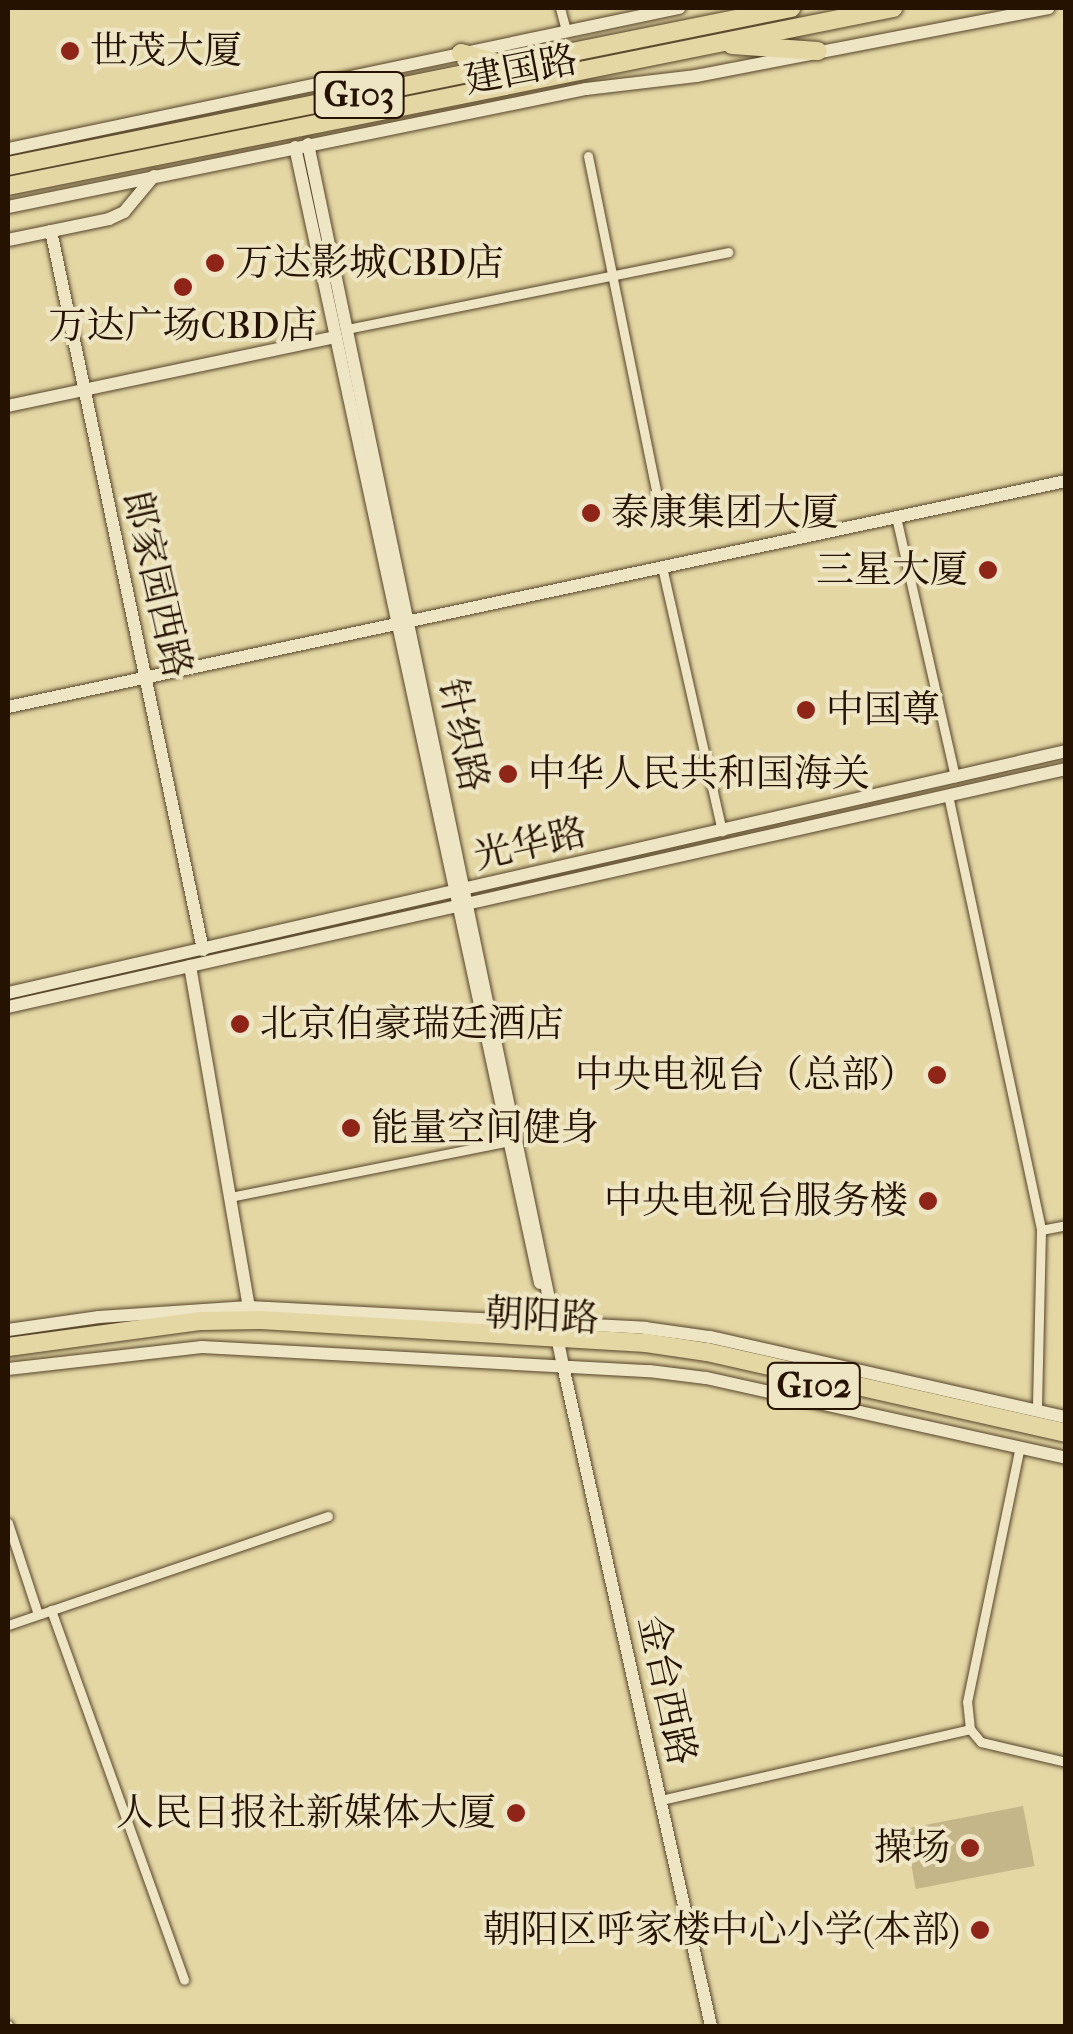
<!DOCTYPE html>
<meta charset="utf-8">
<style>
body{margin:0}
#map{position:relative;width:1073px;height:2034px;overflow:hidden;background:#e4d7a4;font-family:"IM FELL French Canon","Noto Serif SC",serif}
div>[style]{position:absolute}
.green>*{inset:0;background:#c4b688;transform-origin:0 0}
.roads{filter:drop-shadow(0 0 2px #564329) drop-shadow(0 0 2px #564329)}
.street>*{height:9px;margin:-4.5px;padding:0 4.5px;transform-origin:4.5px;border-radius:4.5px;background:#ede5c4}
.secondary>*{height:12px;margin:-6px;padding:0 6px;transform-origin:6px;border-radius:6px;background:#ede5c4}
.highway>*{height:18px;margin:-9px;padding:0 9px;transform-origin:9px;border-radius:9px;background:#e4d7a4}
.dots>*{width:28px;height:28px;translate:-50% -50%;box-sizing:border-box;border:5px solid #ede5c4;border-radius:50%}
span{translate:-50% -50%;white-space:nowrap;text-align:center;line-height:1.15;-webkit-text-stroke:8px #ede5c4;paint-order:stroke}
.shield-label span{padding:2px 8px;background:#ede5c4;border:2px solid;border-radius:8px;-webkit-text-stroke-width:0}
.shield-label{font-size:35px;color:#261200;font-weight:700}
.poi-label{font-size:38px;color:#261200}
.left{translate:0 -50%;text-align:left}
.right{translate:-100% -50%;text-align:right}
.street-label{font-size:38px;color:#261200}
.frame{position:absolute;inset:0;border:10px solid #261200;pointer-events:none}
</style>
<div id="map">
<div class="green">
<i style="left:1023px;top:1806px;width:61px;height:121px;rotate:79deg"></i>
</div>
<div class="roads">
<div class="street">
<i style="left:560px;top:8px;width:24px;rotate:75deg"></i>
<i style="left:588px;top:156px;width:366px;rotate:78.5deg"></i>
<i style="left:347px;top:329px;width:389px;rotate:-11.4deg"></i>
<i style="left:896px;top:517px;width:267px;rotate:77.2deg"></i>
<i style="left:662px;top:567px;width:271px;rotate:77.2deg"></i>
<i style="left:948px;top:795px;width:445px;rotate:77.9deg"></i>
<i style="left:1041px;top:1230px;width:180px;rotate:91.3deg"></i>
<i style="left:230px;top:1197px;width:291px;rotate:-11.3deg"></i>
<i style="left:1041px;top:1230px;width:25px;rotate:-11deg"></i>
<i style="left:8px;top:1523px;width:96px;rotate:71.8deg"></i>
<i style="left:51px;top:1610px;width:393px;rotate:70.2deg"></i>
<i style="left:8px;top:1625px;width:338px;rotate:-18.8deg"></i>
<i style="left:970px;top:1729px;width:17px;rotate:50deg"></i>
<i style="left:981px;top:1742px;width:87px;rotate:13.2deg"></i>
<i style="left:661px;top:1800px;width:317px;rotate:-12.9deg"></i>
<i style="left:970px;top:1729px;width:27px;rotate:-96deg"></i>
<i style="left:967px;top:1702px;width:261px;rotate:-78.3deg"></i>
<i style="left:8px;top:2025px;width:1px;rotate:90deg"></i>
</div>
<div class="secondary">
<i style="left:308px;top:144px;width:1248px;rotate:78.21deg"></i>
<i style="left:563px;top:1366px;width:676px;rotate:77.36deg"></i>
<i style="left:295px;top:147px;width:1162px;rotate:77.83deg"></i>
<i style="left:8px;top:149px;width:686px;rotate:-11.87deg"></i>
<i style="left:8px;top:207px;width:590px;rotate:-11.54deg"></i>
<i style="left:586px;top:89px;width:111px;rotate:-6.7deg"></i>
<i style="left:696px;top:76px;width:359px;rotate:-10.9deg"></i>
<i style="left:51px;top:231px;width:735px;rotate:78.06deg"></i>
<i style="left:8px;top:240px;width:103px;rotate:-11.7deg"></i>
<i style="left:109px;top:219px;width:17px;rotate:-25deg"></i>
<i style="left:124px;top:212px;width:47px;rotate:-50.2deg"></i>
<i style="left:8px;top:406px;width:334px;rotate:-11.9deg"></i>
<i style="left:8px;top:707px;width:1082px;rotate:-12.06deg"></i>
<i style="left:190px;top:966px;width:346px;rotate:80.2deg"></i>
<i style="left:8px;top:993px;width:1085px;rotate:-12.88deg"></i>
<i style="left:8px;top:1007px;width:1084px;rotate:-12.68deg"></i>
<i style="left:8px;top:1330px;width:92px;rotate:-8.1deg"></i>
<i style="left:99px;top:1317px;width:150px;rotate:-3.8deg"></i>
<i style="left:249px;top:1307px;width:397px;rotate:3deg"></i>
<i style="left:645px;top:1328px;width:66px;rotate:7.9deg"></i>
<i style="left:710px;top:1337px;width:365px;rotate:12.7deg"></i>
<i style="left:8px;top:1369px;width:195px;rotate:-6.5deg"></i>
<i style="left:202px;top:1347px;width:448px;rotate:3.1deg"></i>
<i style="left:649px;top:1371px;width:57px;rotate:7deg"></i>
<i style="left:706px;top:1378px;width:369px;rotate:12.5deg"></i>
</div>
<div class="highway">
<i style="left:732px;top:45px;width:86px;rotate:4deg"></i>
<i style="left:461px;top:53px;width:42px;rotate:15deg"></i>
<i style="left:8px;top:166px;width:799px;rotate:-11.41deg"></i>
<i style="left:8px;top:186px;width:903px;rotate:-11.37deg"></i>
<i style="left:8px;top:1347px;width:195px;rotate:-7.7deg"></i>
<i style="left:201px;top:1321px;width:60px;rotate:-1deg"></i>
<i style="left:261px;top:1320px;width:386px;rotate:3.4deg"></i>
<i style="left:646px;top:1343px;width:62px;rotate:8.4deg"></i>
<i style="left:707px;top:1352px;width:368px;rotate:12.7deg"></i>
</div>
</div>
<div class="dots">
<i style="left:70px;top:51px;background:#8f2418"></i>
<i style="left:215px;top:263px;background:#8f2418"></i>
<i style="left:183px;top:287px;background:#8f2418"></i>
<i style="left:591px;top:513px;background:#8f2418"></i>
<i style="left:988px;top:570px;background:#8f2418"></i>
<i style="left:806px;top:710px;background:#8f2418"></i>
<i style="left:508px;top:774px;background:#8f2418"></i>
<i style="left:240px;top:1024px;background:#8f2418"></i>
<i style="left:937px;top:1075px;background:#8f2418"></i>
<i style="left:351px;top:1128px;background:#8f2418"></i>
<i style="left:928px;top:1201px;background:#8f2418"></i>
<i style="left:516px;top:1813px;background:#8f2418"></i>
<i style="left:970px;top:1848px;background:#8f2418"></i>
<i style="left:980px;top:1930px;background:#8f2418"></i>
</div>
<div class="shield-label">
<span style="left:359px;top:95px">G103</span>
<span style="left:814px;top:1386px">G102</span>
</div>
<div class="poi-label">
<span class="left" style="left:90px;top:51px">世茂大厦</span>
<span class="left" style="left:235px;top:263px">万达影城CBD店</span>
<span style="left:183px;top:326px">万达广场CBD店</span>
<span class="left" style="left:611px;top:513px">泰康集团大厦</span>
<span class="right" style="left:968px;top:570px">三星大厦</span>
<span class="left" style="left:826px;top:710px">中国尊</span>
<span class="left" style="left:528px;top:774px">中华人民共和国海关</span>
<span class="left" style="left:260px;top:1024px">北京伯豪瑞廷酒店</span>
<span class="right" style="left:917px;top:1075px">中央电视台（总部）</span>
<span class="left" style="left:371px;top:1128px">能量空间健身</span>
<span class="right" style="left:908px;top:1201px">中央电视台服务楼</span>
<span class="right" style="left:496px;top:1813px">人民日报社新媒体大厦</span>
<span class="right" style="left:950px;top:1848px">操场</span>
<span class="right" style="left:960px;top:1930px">朝阳区呼家楼中心小学(本部)</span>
</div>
<div class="street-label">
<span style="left:521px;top:70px;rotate:-11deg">建国路</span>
<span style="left:157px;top:584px;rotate:77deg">郎家园西路</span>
<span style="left:463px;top:735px;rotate:78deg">针织路</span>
<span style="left:530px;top:844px;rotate:-13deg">光华路</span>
<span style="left:542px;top:1316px;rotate:3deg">朝阳路</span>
<span style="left:667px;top:1690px;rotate:78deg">金台西路</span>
</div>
<div class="frame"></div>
</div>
